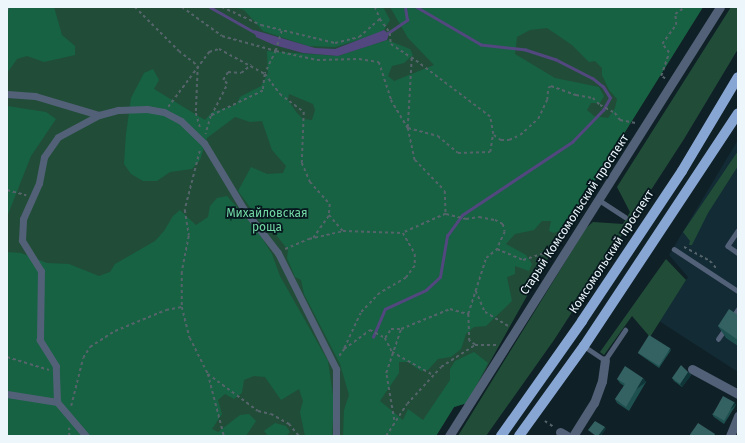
<!DOCTYPE html>
<meta charset="utf-8">
<style>
body{margin:0}
#map{position:relative;width:745px;height:443px;overflow:hidden;background:#102027;font-family:"Fira Sans",sans-serif}
div>[style]{position:absolute}
.built>*{inset:0;background:#122b35}
.green>*{inset:0;background:#214d38}
.forest>*{inset:0;background:#166242}
.water>*{inset:0;background:#52477e}
.stream>*{height:2.5px;margin:-1.25px;padding:0 1.25px;transform-origin:1.25px;border-radius:1.25px;background:#52477e}
.path>*{height:1.5px;margin-top:-0.75px;transform-origin:0;background:repeating-linear-gradient(90deg,#55636a 0 3px,transparent 0 6px)}
.service>*{height:4.5px;margin:-2.25px;padding:0 2.25px;transform-origin:2.25px;border-radius:2.25px;background:#536178}
.pedestrian>*{height:7px;margin:-3.5px;padding:0 3.5px;transform-origin:3.5px;border-radius:3.5px;background:#536178}
.minor>*{height:9px;margin:-4.5px;padding:0 4.5px;transform-origin:4.5px;border-radius:4.5px;background:#536178}
.primary>*{height:10px;margin:-5px;padding:0 5px;transform-origin:5px;border-radius:5px;background:#88a6d4}
.wall>*{inset:0;background:#1e5050}
.shaded-wall>*{inset:0;background:#0f3538;transform-origin:0 0}
.building>*{inset:0;background:#346162;transform-origin:0 0}
span{translate:-50% -50%;white-space:nowrap;text-align:center;line-height:1.15;-webkit-text-stroke:3.5px #07171e;paint-order:stroke}
.park-label{font-size:12px;color:#71d6a4}
.street-label{font-size:12px;color:#ecf6fb}
.frame{position:absolute;inset:0;border:8px solid #ecf6fb;pointer-events:none}
</style>
<div id="map">
<div class="built">
<i style="clip-path:polygon(738px 140px,738px 372px,659px 321px,688px 277px,669px 255px)"></i>
</div>
<div class="green">
<i style="clip-path:polygon(7px 7px,703px 7px,565px 228px,467px 403px,454px 407px,436px 436px,7px 436px)"></i>
<i style="clip-path:polygon(731px 7px,738px 7px,738px 49px,684px 139px,554px 340px,486px 436px,458px 436px,586px 228px,593px 222px,623px 224px,630px 212px,617px 187px)"></i>
<i style="clip-path:polygon(738px 151px,738px 166px,708px 213px,692px 245px,689px 245px,690px 241px,683px 232px)"></i>
<i style="clip-path:polygon(666px 259px,686px 280px,650px 337px,632px 316px,604px 355px,600px 352px)"></i>
</div>
<div class="forest">
<i style="clip-path:polygon(7px 7px,54px 7px,62px 35px,75px 46px,75px 55px,44px 62px,27px 56px,17px 59px,7px 73px)"></i>
<i style="clip-path:polygon(233px 7px,383px 7px,390px 20px,384px 30px,371px 36px,335px 47px,308px 46px,263px 31px,244px 10px)"></i>
<i style="clip-path:polygon(evenodd,390px 7px,703px 7px,565px 228px,554px 233px,549px 231px,551px 221px,542px 221px,534px 230px,515px 234px,506px 244px,526px 255px,532px 264px,529px 271px,515px 266px,515px 274px,507px 277px,512px 301px,486px 326px,474px 327px,466px 334px,461px 349px,451px 357px,438px 359px,428px 370px,421px 371px,408px 362px,399px 362px,399px 373px,380px 401px,403px 420px,408px 409px,423px 420px,450px 380px,450px 369px,455px 361px,474px 352px,488px 363px,467px 403px,454px 407px,436px 436px,343px 436px,344px 410px,349px 395px,340px 364px,304px 294px,301px 280px,295px 277px,287px 258px,288px 250px,269px 226px,260px 221px,238px 191px,251px 167px,267px 174px,283px 173px,286px 166px,272px 150px,262px 121px,250px 122px,235px 117px,207px 138px,200px 160px,192px 169px,170px 172px,157px 181px,143px 181px,131px 174px,124px 164px,126px 134px,131px 98px,144px 73px,153px 69px,159px 80px,154px 89px,205px 120px,212px 112px,236px 105px,240px 97px,261px 86px,268px 73px,267px 51px,338px 56px,387px 40px,410px 49px,413px 55px,404px 63px,392px 66px,388px 76px,394px 81px,434px 65px,408px 38px,390px 7px,547px 28px,572px 45px,589px 62px,595px 61px,602px 68px,602px 75px,609px 90px,617px 99px,615px 108px,608px 118px,594px 116px,587px 110px,591px 103px,600px 103px,604px 96px,599px 87px,555px 78px,515px 54px,517px 37px,530px 30px,547px 28px,390px 7px,289px 94px,313px 104px,315px 110px,312px 120px,303px 119px,297px 113px,288px 100px,289px 94px)"></i>
<i style="clip-path:polygon(7px 106px,46px 112px,56px 119px,31px 156px,7px 217px)"></i>
<i style="clip-path:polygon(227px 196px,257px 230px,272px 254px,280px 276px,328px 361px,334px 402px,332px 436px,305px 436px,300px 412px,303px 401px,299px 389px,281px 400px,265px 377px,254px 376px,244px 380px,242px 393px,234px 399px,225px 394px,218px 400px,222px 414px,212px 429px,218px 432px,240px 415px,249px 414px,256px 421px,246px 436px,7px 436px,7px 252px,21px 253px,47px 263px,69px 264px,99px 276px,110px 272px,115px 264px,155px 241px,164px 231px,173px 216px,180px 210px,196px 225px,208px 217px,210px 206px,217px 198px)"></i>
<i style="clip-path:polygon(275px 423px,286px 426px,290px 432px,286px 436px,268px 436px,264px 431px)"></i>
</div>
<div class="water">
<i style="clip-path:polygon(254px 30px,315px 48px,335px 49px,384px 30px,389px 34px,387px 40px,338px 56px,303px 53px,274px 45px,256px 37px)"></i>
</div>
<div class="stream">
<i style="left:210px;top:7px;width:53px;rotate:29.5deg"></i>
<i style="left:385px;top:35px;width:27px;rotate:-34deg"></i>
<i style="left:407px;top:20px;width:13px;rotate:-99deg"></i>
<i style="left:373px;top:337px;width:30px;rotate:-67deg"></i>
<i style="left:385px;top:309px;width:45px;rotate:-24.9deg"></i>
<i style="left:426px;top:290px;width:19px;rotate:-43deg"></i>
<i style="left:440px;top:277px;width:42px;rotate:-80.3deg"></i>
<i style="left:447px;top:236px;width:26px;rotate:-54deg"></i>
<i style="left:462px;top:215px;width:132px;rotate:-33.6deg"></i>
<i style="left:572px;top:142px;width:45px;rotate:-45.9deg"></i>
<i style="left:603px;top:110px;width:14px;rotate:-60deg"></i>
<i style="left:610px;top:98px;width:13px;rotate:-122deg"></i>
<i style="left:603px;top:87px;width:13px;rotate:-141deg"></i>
<i style="left:593px;top:79px;width:42px;rotate:-152.8deg"></i>
<i style="left:556px;top:60px;width:32px;rotate:-162deg"></i>
<i style="left:526px;top:50px;width:45px;rotate:-173.7deg"></i>
<i style="left:481px;top:45px;width:75px;rotate:-149.7deg"></i>
</div>
<div class="path">
<i style="left:135px;top:7px;width:62px;rotate:45deg"></i>
<i style="left:179px;top:51px;width:24px;rotate:38deg"></i>
<i style="left:198px;top:66px;width:47px;rotate:92.4deg"></i>
<i style="left:196px;top:113px;width:15px;rotate:74deg"></i>
<i style="left:182px;top:7px;width:49px;rotate:35.9deg"></i>
<i style="left:222px;top:36px;width:56px;rotate:15.5deg"></i>
<i style="left:276px;top:51px;width:25px;rotate:116deg"></i>
<i style="left:265px;top:74px;width:17px;rotate:97deg"></i>
<i style="left:263px;top:91px;width:58px;rotate:154.3deg"></i>
<i style="left:211px;top:116px;width:19px;rotate:106deg"></i>
<i style="left:222px;top:7px;width:43px;rotate:24.8deg"></i>
<i style="left:261px;top:25px;width:76px;rotate:13.7deg"></i>
<i style="left:335px;top:43px;width:25px;rotate:-14deg"></i>
<i style="left:359px;top:37px;width:28px;rotate:-41deg"></i>
<i style="left:375px;top:7px;width:13px;rotate:67deg"></i>
<i style="left:380px;top:19px;width:17px;rotate:54deg"></i>
<i style="left:390px;top:33px;width:11px;rotate:85deg"></i>
<i style="left:391px;top:44px;width:25px;rotate:34deg"></i>
<i style="left:412px;top:58px;width:70px;rotate:93.3deg"></i>
<i style="left:408px;top:128px;width:33px;rotate:78deg"></i>
<i style="left:415px;top:160px;width:43px;rotate:45.9deg"></i>
<i style="left:445px;top:191px;width:23px;rotate:88deg"></i>
<i style="left:446px;top:214px;width:47px;rotate:156.2deg"></i>
<i style="left:7px;top:10px;width:3px;rotate:-72deg"></i>
<i style="left:282px;top:31px;width:21px;rotate:107deg"></i>
<i style="left:276px;top:51px;width:42px;rotate:12.4deg"></i>
<i style="left:317px;top:60px;width:42px;rotate:-1.4deg"></i>
<i style="left:359px;top:59px;width:20px;rotate:9deg"></i>
<i style="left:379px;top:62px;width:40px;rotate:72deg"></i>
<i style="left:391px;top:100px;width:33px;rotate:59deg"></i>
<i style="left:408px;top:128px;width:31px;rotate:15deg"></i>
<i style="left:438px;top:136px;width:26px;rotate:40deg"></i>
<i style="left:458px;top:153px;width:32px;rotate:-2deg"></i>
<i style="left:490px;top:152px;width:18px;rotate:-81deg"></i>
<i style="left:493px;top:134px;width:17px;rotate:-100deg"></i>
<i style="left:490px;top:117px;width:98px;rotate:-142.9deg"></i>
<i style="left:665px;top:79px;width:5px;rotate:-143deg"></i>
<i style="left:661px;top:76px;width:24px;rotate:-71deg"></i>
<i style="left:669px;top:53px;width:11px;rotate:-128deg"></i>
<i style="left:662px;top:44px;width:24px;rotate:-54deg"></i>
<i style="left:676px;top:25px;width:11px;rotate:-95deg"></i>
<i style="left:675px;top:14px;width:12px;rotate:-35deg"></i>
<i style="left:168px;top:107px;width:69px;rotate:-53.3deg"></i>
<i style="left:209px;top:52px;width:10px;rotate:-17deg"></i>
<i style="left:219px;top:49px;width:52px;rotate:28.5deg"></i>
<i style="left:265px;top:74px;width:25px;rotate:53deg"></i>
<i style="left:280px;top:94px;width:30px;rotate:37deg"></i>
<i style="left:304px;top:112px;width:51px;rotate:92.2deg"></i>
<i style="left:302px;top:163px;width:21px;rotate:67deg"></i>
<i style="left:310px;top:182px;width:30px;rotate:48deg"></i>
<i style="left:330px;top:204px;width:11px;rotate:95deg"></i>
<i style="left:329px;top:215px;width:21px;rotate:49deg"></i>
<i style="left:211px;top:116px;width:36px;rotate:-63deg"></i>
<i style="left:227px;top:84px;width:6px;rotate:-135deg"></i>
<i style="left:223px;top:80px;width:9px;rotate:-58deg"></i>
<i style="left:228px;top:72px;width:13px;rotate:4deg"></i>
<i style="left:241px;top:73px;width:13px;rotate:-39deg"></i>
<i style="left:494px;top:135px;width:9px;rotate:36deg"></i>
<i style="left:501px;top:140px;width:8px"></i>
<i style="left:509px;top:140px;width:12px;rotate:-24deg"></i>
<i style="left:520px;top:135px;width:24px;rotate:-42deg"></i>
<i style="left:538px;top:119px;width:21px;rotate:-65deg"></i>
<i style="left:547px;top:100px;width:12px;rotate:-85deg"></i>
<i style="left:548px;top:88px;width:4px;rotate:-34deg"></i>
<i style="left:551px;top:86px;width:27px;rotate:20deg"></i>
<i style="left:576px;top:95px;width:17px;rotate:10deg"></i>
<i style="left:593px;top:98px;width:10px;rotate:45deg"></i>
<i style="left:600px;top:105px;width:17px;rotate:28deg"></i>
<i style="left:615px;top:113px;width:9px;rotate:54deg"></i>
<i style="left:620px;top:120px;width:16px;rotate:11deg"></i>
<i style="left:200px;top:151px;width:61px;rotate:104.3deg"></i>
<i style="left:185px;top:210px;width:26px;rotate:81deg"></i>
<i style="left:189px;top:236px;width:37px;rotate:101deg"></i>
<i style="left:182px;top:272px;width:35px;rotate:90deg"></i>
<i style="left:182px;top:307px;width:32px;rotate:76deg"></i>
<i style="left:190px;top:338px;width:40px;rotate:63.4deg"></i>
<i style="left:208px;top:374px;width:62px;rotate:36.5deg"></i>
<i style="left:258px;top:411px;width:13px;rotate:13deg"></i>
<i style="left:271px;top:414px;width:21px;rotate:29deg"></i>
<i style="left:289px;top:424px;width:16px;rotate:50deg"></i>
<i style="left:7px;top:190px;width:20px;rotate:15deg"></i>
<i style="left:446px;top:214px;width:21px;rotate:14deg"></i>
<i style="left:466px;top:219px;width:13px;rotate:-9deg"></i>
<i style="left:479px;top:217px;width:16px;rotate:11deg"></i>
<i style="left:495px;top:220px;width:9px;rotate:27deg"></i>
<i style="left:503px;top:224px;width:8px;rotate:76deg"></i>
<i style="left:505px;top:232px;width:19px;rotate:115deg"></i>
<i style="left:313px;top:238px;width:28px;rotate:-55deg"></i>
<i style="left:684px;top:247px;width:30px;rotate:28deg"></i>
<i style="left:710px;top:261px;width:11px;rotate:49deg"></i>
<i style="left:285px;top:249px;width:26px;rotate:-23deg"></i>
<i style="left:309px;top:239px;width:35px;rotate:-13deg"></i>
<i style="left:343px;top:231px;width:60px;rotate:1.9deg"></i>
<i style="left:403px;top:233px;width:24px;rotate:60deg"></i>
<i style="left:415px;top:254px;width:12px;rotate:90deg"></i>
<i style="left:415px;top:266px;width:15px;rotate:127deg"></i>
<i style="left:406px;top:278px;width:30px;rotate:150deg"></i>
<i style="left:380px;top:293px;width:28px;rotate:134deg"></i>
<i style="left:361px;top:313px;width:40px;rotate:115deg"></i>
<i style="left:476px;top:291px;width:23px;rotate:67deg"></i>
<i style="left:485px;top:312px;width:27px;rotate:31deg"></i>
<i style="left:385px;top:338px;width:16px;rotate:63deg"></i>
<i style="left:392px;top:352px;width:47px;rotate:29.3deg"></i>
<i style="left:475px;top:345px;width:7px;rotate:-146deg"></i>
<i style="left:469px;top:341px;width:27px;rotate:-92deg"></i>
<i style="left:468px;top:314px;width:59px;rotate:-72.2deg"></i>
<i style="left:486px;top:258px;width:14px;rotate:-39deg"></i>
<i style="left:497px;top:249px;width:28px;rotate:23deg"></i>
<i style="left:523px;top:260px;width:20px;rotate:-18deg"></i>
<i style="left:542px;top:254px;width:10px;rotate:17deg"></i>
<i style="left:339px;top:356px;width:9px;rotate:-54deg"></i>
<i style="left:344px;top:349px;width:32px;rotate:-36deg"></i>
<i style="left:370px;top:330px;width:17px;rotate:28deg"></i>
<i style="left:385px;top:338px;width:11px;rotate:-56deg"></i>
<i style="left:391px;top:329px;width:10px"></i>
<i style="left:401px;top:329px;width:53px;rotate:-22.2deg"></i>
<i style="left:450px;top:309px;width:19px;rotate:16deg"></i>
<i style="left:7px;top:357px;width:44px;rotate:17.2deg"></i>
<i style="left:208px;top:374px;width:64px;rotate:75.5deg"></i>
<i style="left:71px;top:406px;width:49px;rotate:-76deg"></i>
<i style="left:83px;top:358px;width:13px;rotate:-58deg"></i>
<i style="left:90px;top:347px;width:30px;rotate:-33deg"></i>
<i style="left:115px;top:331px;width:55px;rotate:-22.4deg"></i>
<i style="left:166px;top:310px;width:16px;rotate:-11deg"></i>
<i style="left:394px;top:420px;width:48px;rotate:-99.7deg"></i>
<i style="left:386px;top:373px;width:46px;rotate:-71.2deg"></i>
<i style="left:545px;top:421px;width:11px;rotate:34deg"></i>
<i style="left:69px;top:436px;width:8px;rotate:-90deg"></i>
<i style="left:386px;top:436px;width:38px;rotate:-57deg"></i>
<i style="left:407px;top:404px;width:50px;rotate:-47.4deg"></i>
<i style="left:441px;top:367px;width:40px;rotate:-32.9deg"></i>
<i style="left:475px;top:345px;width:21px"></i>
</div>
<div class="service">
<i style="left:599px;top:200px;width:31px;rotate:33deg"></i>
<i style="left:738px;top:231px;width:18px;rotate:124deg"></i>
<i style="left:728px;top:246px;width:12px;rotate:35deg"></i>
<i style="left:674px;top:249px;width:77px;rotate:33.3deg"></i>
<i style="left:732px;top:318px;width:11px;rotate:-56deg"></i>
<i style="left:718px;top:339px;width:12px;rotate:-55deg"></i>
<i style="left:584px;top:346px;width:25px;rotate:34deg"></i>
<i style="left:605px;top:360px;width:36px;rotate:-56deg"></i>
</div>
<div class="pedestrian">
<i style="left:7px;top:94px;width:28px;rotate:4deg"></i>
<i style="left:35px;top:96px;width:67px;rotate:16.5deg"></i>
<i style="left:7px;top:394px;width:51px;rotate:9.1deg"></i>
<i style="left:86px;top:436px;width:45px;rotate:-130.5deg"></i>
<i style="left:57px;top:402px;width:36px;rotate:-92deg"></i>
<i style="left:56px;top:366px;width:31px;rotate:-122deg"></i>
<i style="left:40px;top:340px;width:69px;rotate:-89.2deg"></i>
<i style="left:41px;top:271px;width:36px;rotate:-122deg"></i>
<i style="left:22px;top:240px;width:21px;rotate:-87deg"></i>
<i style="left:23px;top:219px;width:39px;rotate:-66deg"></i>
<i style="left:39px;top:183px;width:26px;rotate:-79deg"></i>
<i style="left:44px;top:157px;width:24px;rotate:-55deg"></i>
<i style="left:58px;top:137px;width:47px;rotate:-28.2deg"></i>
<i style="left:99px;top:115px;width:20px;rotate:-15deg"></i>
<i style="left:118px;top:110px;width:29px;rotate:-2deg"></i>
<i style="left:147px;top:109px;width:17px;rotate:10deg"></i>
<i style="left:164px;top:112px;width:19px;rotate:28deg"></i>
<i style="left:181px;top:121px;width:32px;rotate:44deg"></i>
<i style="left:204px;top:143px;width:76px;rotate:59deg"></i>
<i style="left:243px;top:208px;width:57px;rotate:52.1deg"></i>
<i style="left:278px;top:253px;width:130px;rotate:63.4deg"></i>
<i style="left:336px;top:369px;width:67px;rotate:90deg"></i>
</div>
<div class="minor">
<i style="left:692px;top:369px;width:52px;rotate:28.5deg"></i>
<i style="left:560px;top:432px;width:8px;rotate:30deg"></i>
<i style="left:449px;top:436px;width:507px;rotate:-57.72deg"></i>
<i style="left:573px;top:436px;width:39px;rotate:-58deg"></i>
<i style="left:594px;top:403px;width:23px;rotate:-70deg"></i>
<i style="left:602px;top:381px;width:21px;rotate:-82deg"></i>
<i style="left:730px;top:436px;width:22px;rotate:-68deg"></i>
</div>
<div class="primary">
<i style="left:501px;top:436px;width:141px;rotate:-54.8deg"></i>
<i style="left:582px;top:321px;width:180px;rotate:-56.3deg"></i>
<i style="left:682px;top:171px;width:109px;rotate:-59.2deg"></i>
<i style="left:519px;top:436px;width:111px;rotate:-54.2deg"></i>
<i style="left:584px;top:346px;width:279px;rotate:-56.5deg"></i>
</div>
<div class="wall">
<i style="clip-path:polygon(738px 315px,738px 346px,726px 338px,718px 326px)"></i>
<i style="clip-path:polygon(670px 348px,671px 350px,659px 368px,639px 354px,638px 353px)"></i>
<i style="clip-path:polygon(688px 372px,691px 375px,682px 387px,674px 381px,672px 378px)"></i>
<i style="clip-path:polygon(643px 378px,646px 382px,629px 411px,617px 403px,615px 399px,624px 386px,620px 383px,617px 379px)"></i>
<i style="clip-path:polygon(734px 402px,736px 405px,724px 424px,714px 417px,712px 414px)"></i>
</div>
<div class="shaded-wall">
<i style="left:670px;top:348px;width:2px;height:22px;rotate:63deg"></i>
<i style="clip-path:polygon(688px 372px,691px 375px,682px 387px,680px 384px)"></i>
<i style="left:643px;top:378px;width:5px;height:34px;rotate:53deg"></i>
<i style="left:734px;top:402px;width:4px;height:22px;rotate:56deg"></i>
<i style="clip-path:polygon(605px 427px,606px 429px,601px 436px,598px 436px)"></i>
</div>
<div class="building">
<i style="clip-path:polygon(729px 309px,738px 315px,738px 340px,718px 326px)"></i>
<i style="left:649px;top:335px;width:25px;height:21px;rotate:32deg"></i>
<i style="clip-path:polygon(681px 365px,688px 372px,680px 384px,672px 378px)"></i>
<i style="clip-path:polygon(625px 366px,643px 378px,626px 407px,615px 399px,625px 384px,617px 379px)"></i>
<i style="left:723px;top:396px;width:13px;height:21px;rotate:29deg"></i>
<i style="clip-path:polygon(595px 421px,605px 427px,598px 436px,596px 436px,588px 430px)"></i>
<i style="clip-path:polygon(698px 423px,715px 434px,714px 436px,689px 436px)"></i>
</div>
<div class="park-label">
<span style="left:267px;top:221px">Михайловская<br>роща</span>
</div>
<div class="street-label">
<span style="left:575px;top:215px;rotate:-57deg">Старый Комсомольский проспект</span>
<span style="left:612px;top:252px;rotate:-57deg">Комсомольский проспект</span>
</div>
<div class="frame"></div>
</div>
